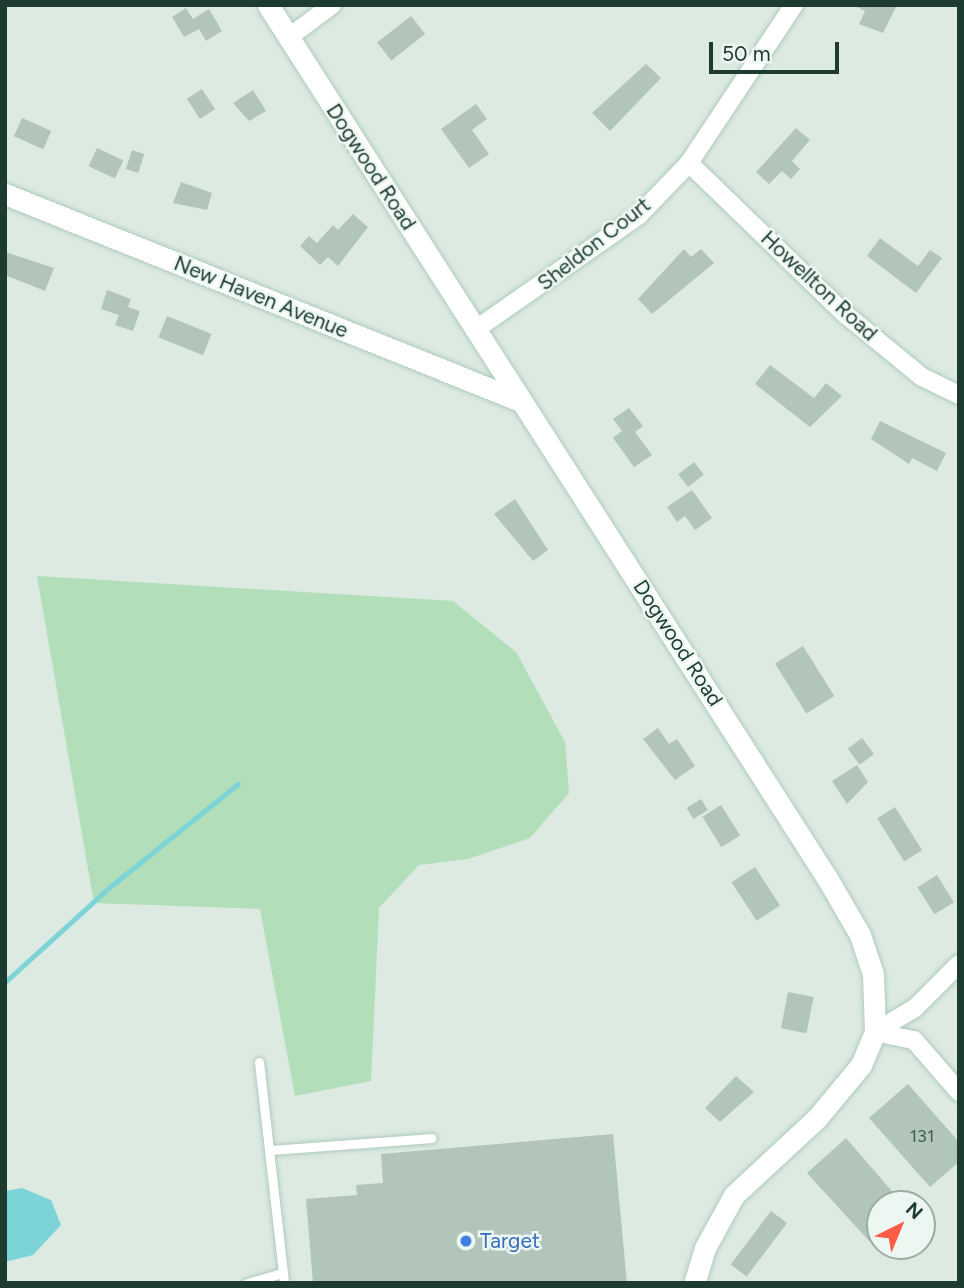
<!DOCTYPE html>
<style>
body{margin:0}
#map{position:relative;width:964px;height:1288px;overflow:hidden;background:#dceae2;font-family:Figtree,sans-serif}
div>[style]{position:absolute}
.green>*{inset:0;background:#b2deb9}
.water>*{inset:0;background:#7dd4d6}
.stream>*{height:5px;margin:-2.5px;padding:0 2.5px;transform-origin:2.5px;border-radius:2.5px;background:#7dd4d6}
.building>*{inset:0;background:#b2c5bb;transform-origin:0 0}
.roads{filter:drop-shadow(0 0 2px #afcbbd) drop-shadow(0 0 2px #afcbbd)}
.lane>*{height:9px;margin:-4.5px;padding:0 4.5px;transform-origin:4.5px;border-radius:4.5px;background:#fff}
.street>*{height:18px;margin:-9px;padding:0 9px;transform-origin:9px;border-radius:9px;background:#fff}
.secondary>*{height:21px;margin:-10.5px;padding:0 10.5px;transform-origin:10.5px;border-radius:10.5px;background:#fff}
.dots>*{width:19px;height:19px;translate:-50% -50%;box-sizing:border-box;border:4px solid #edf7f1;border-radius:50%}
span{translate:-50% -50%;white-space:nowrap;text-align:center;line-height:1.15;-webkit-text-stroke:5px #edf7f1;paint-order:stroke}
.number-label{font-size:18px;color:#425e52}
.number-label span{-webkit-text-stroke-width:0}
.street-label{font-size:21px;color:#1d3b2f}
.shop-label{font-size:21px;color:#366cbe}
.left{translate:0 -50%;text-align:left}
.frame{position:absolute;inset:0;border:7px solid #1d3b2f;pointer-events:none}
.north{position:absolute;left:866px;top:1190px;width:70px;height:70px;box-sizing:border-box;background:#edf7f1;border:2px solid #9aaca3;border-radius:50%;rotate:43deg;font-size:19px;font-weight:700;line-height:28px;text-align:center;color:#1d3b2f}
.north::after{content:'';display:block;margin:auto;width:24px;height:32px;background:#ff5c46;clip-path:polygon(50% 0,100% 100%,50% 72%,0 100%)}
.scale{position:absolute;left:709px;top:42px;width:130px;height:32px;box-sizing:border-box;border:4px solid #1d3b2f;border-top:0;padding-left:9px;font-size:21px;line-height:24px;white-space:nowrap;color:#1d3b2f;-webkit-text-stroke:5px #edf7f1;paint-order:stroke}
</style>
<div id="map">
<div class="green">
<i style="clip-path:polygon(37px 576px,453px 601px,516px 652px,565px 742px,569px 793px,530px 838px,468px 859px,419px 865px,379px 908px,371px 1081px,295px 1096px,260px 909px,94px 903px)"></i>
</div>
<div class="water">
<i style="clip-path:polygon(22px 1188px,51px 1200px,61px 1225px,33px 1255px,5px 1262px,5px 1191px)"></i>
</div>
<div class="stream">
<i style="left:5px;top:982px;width:143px;rotate:-42.2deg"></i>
<i style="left:111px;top:886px;width:163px;rotate:-38.8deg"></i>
</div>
<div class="building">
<i style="clip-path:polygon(853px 5px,897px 5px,883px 33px,859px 24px,865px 11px)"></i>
<i style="clip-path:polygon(186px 8px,193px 19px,209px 9px,222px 31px,206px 41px,199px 29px,184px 37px,172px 17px)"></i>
<i style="left:411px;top:16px;width:23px;height:43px;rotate:52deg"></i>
<i style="clip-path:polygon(646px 64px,661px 78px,610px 131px,592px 113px)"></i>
<i style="left:202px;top:89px;width:24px;height:18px;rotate:57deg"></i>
<i style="clip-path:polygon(253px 90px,266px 111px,249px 121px,233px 103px)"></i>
<i style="clip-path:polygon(476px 104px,487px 119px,472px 130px,489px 154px,469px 168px,441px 129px)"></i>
<i style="left:22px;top:118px;width:32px;height:20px;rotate:24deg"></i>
<i style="clip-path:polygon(796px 128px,810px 140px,792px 161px,800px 169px,791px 179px,782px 171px,769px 184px,756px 172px)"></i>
<i style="left:97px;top:148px;width:29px;height:20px;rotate:25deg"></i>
<i style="left:132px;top:150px;width:13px;height:20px;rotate:18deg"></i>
<i style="clip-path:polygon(181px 182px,212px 193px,207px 210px,173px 203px)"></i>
<i style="clip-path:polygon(353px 214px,368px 227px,338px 266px,328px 257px,320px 265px,300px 246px,309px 236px,317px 243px,333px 225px,338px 230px)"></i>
<i style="clip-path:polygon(880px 238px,918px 266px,930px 250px,942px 258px,916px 293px,867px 256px)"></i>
<i style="clip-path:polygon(684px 249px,691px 257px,701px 249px,714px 263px,652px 314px,638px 299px)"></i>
<i style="clip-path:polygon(5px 252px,54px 268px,45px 291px,5px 275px)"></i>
<i style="clip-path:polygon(107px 290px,131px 299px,128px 307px,140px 311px,133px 331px,115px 325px,119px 315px,101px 309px)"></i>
<i style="left:167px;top:316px;width:48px;height:23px;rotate:22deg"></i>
<i style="clip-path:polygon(770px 365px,814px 398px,826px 383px,842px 396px,810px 427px,755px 384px)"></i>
<i style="clip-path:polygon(629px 408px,643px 426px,635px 432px,652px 455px,634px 467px,613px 438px,622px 431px,613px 419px)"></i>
<i style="clip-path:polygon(880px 421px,946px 453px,937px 471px,912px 458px,909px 464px,871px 439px)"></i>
<i style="left:694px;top:462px;width:16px;height:20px;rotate:52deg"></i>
<i style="clip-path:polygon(692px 490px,712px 518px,695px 530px,685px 516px,677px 522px,667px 507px)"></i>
<i style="clip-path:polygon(515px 499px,548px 550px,533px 561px,494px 514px)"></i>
<i style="left:803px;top:646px;width:59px;height:33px;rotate:58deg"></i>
<i style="clip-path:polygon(658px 728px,669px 744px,677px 739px,695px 766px,675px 780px,643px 739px)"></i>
<i style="left:862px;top:738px;width:20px;height:18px;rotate:53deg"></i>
<i style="clip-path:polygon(857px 765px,868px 782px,847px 804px,832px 781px)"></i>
<i style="left:701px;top:799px;width:13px;height:17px;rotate:58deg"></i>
<i style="left:721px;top:805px;width:36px;height:22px;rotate:58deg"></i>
<i style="left:895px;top:807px;width:51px;height:21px;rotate:58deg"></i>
<i style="left:755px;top:867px;width:46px;height:28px;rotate:57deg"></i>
<i style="left:937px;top:875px;width:32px;height:23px;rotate:58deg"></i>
<i style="left:788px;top:992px;width:26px;height:37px;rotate:11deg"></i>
<i style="clip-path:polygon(736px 1076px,754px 1092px,720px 1122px,705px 1108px)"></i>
<i style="clip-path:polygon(908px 1084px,959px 1142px,959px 1162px,930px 1187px,869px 1118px)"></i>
<i style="clip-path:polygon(613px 1134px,627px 1283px,313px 1283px,306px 1199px,357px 1195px,356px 1185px,383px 1183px,381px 1154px)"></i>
<i style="clip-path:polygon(846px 1138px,903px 1204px,880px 1204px,880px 1231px,869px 1241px,807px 1173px)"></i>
<i style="left:771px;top:1211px;width:20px;height:67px;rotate:37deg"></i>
</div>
<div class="roads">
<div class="lane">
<i style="left:259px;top:1062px;width:222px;rotate:83.5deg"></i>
<i style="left:272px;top:1150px;width:160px;rotate:-4.3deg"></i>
<i style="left:247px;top:1283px;width:37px;rotate:-16deg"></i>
</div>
<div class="street">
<i style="left:288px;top:38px;width:55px;rotate:-36.9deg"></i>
<i style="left:689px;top:163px;width:217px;rotate:44.1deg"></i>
<i style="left:845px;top:314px;width:99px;rotate:39.3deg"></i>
<i style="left:922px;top:377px;width:41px;rotate:25.9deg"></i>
<i style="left:475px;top:330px;width:200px;rotate:-35deg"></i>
<i style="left:639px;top:215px;width:72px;rotate:-46.1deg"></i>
<i style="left:689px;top:163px;width:190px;rotate:-56.4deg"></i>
<i style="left:875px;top:1032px;width:47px;rotate:-31deg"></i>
<i style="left:915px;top:1008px;width:62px;rotate:-45deg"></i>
<i style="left:875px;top:1032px;width:40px;rotate:12deg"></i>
<i style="left:914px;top:1040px;width:69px;rotate:49.1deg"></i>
</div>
<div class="secondary">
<i style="left:268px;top:5px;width:1037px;rotate:57.37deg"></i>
<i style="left:827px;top:878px;width:66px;rotate:59.9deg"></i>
<i style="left:860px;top:935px;width:41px;rotate:71.6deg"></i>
<i style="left:873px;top:974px;width:58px;rotate:88deg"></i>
<i style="left:875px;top:1032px;width:36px;rotate:113deg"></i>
<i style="left:861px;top:1065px;width:69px;rotate:129.7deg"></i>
<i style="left:817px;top:1118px;width:113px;rotate:137.1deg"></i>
<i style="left:734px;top:1195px;width:60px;rotate:118.7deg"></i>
<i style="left:705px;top:1248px;width:37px;rotate:107deg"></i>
<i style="left:5px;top:194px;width:553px;rotate:21.88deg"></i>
</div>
</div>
<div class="dots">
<i style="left:466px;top:1241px;background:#3f7fe0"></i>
</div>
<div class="number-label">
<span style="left:922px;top:1136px">131</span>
</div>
<div class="street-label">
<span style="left:371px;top:167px;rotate:57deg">Dogwood Road</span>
<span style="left:594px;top:244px;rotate:-38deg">Sheldon Court</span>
<span style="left:819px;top:286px;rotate:43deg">Howellton Road</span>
<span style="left:261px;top:297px;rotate:22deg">New Haven Avenue</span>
<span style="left:678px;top:643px;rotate:57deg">Dogwood Road</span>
</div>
<div class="shop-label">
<span class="left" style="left:480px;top:1241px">Target</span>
</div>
<div class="frame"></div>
<div class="north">N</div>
<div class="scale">50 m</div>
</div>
